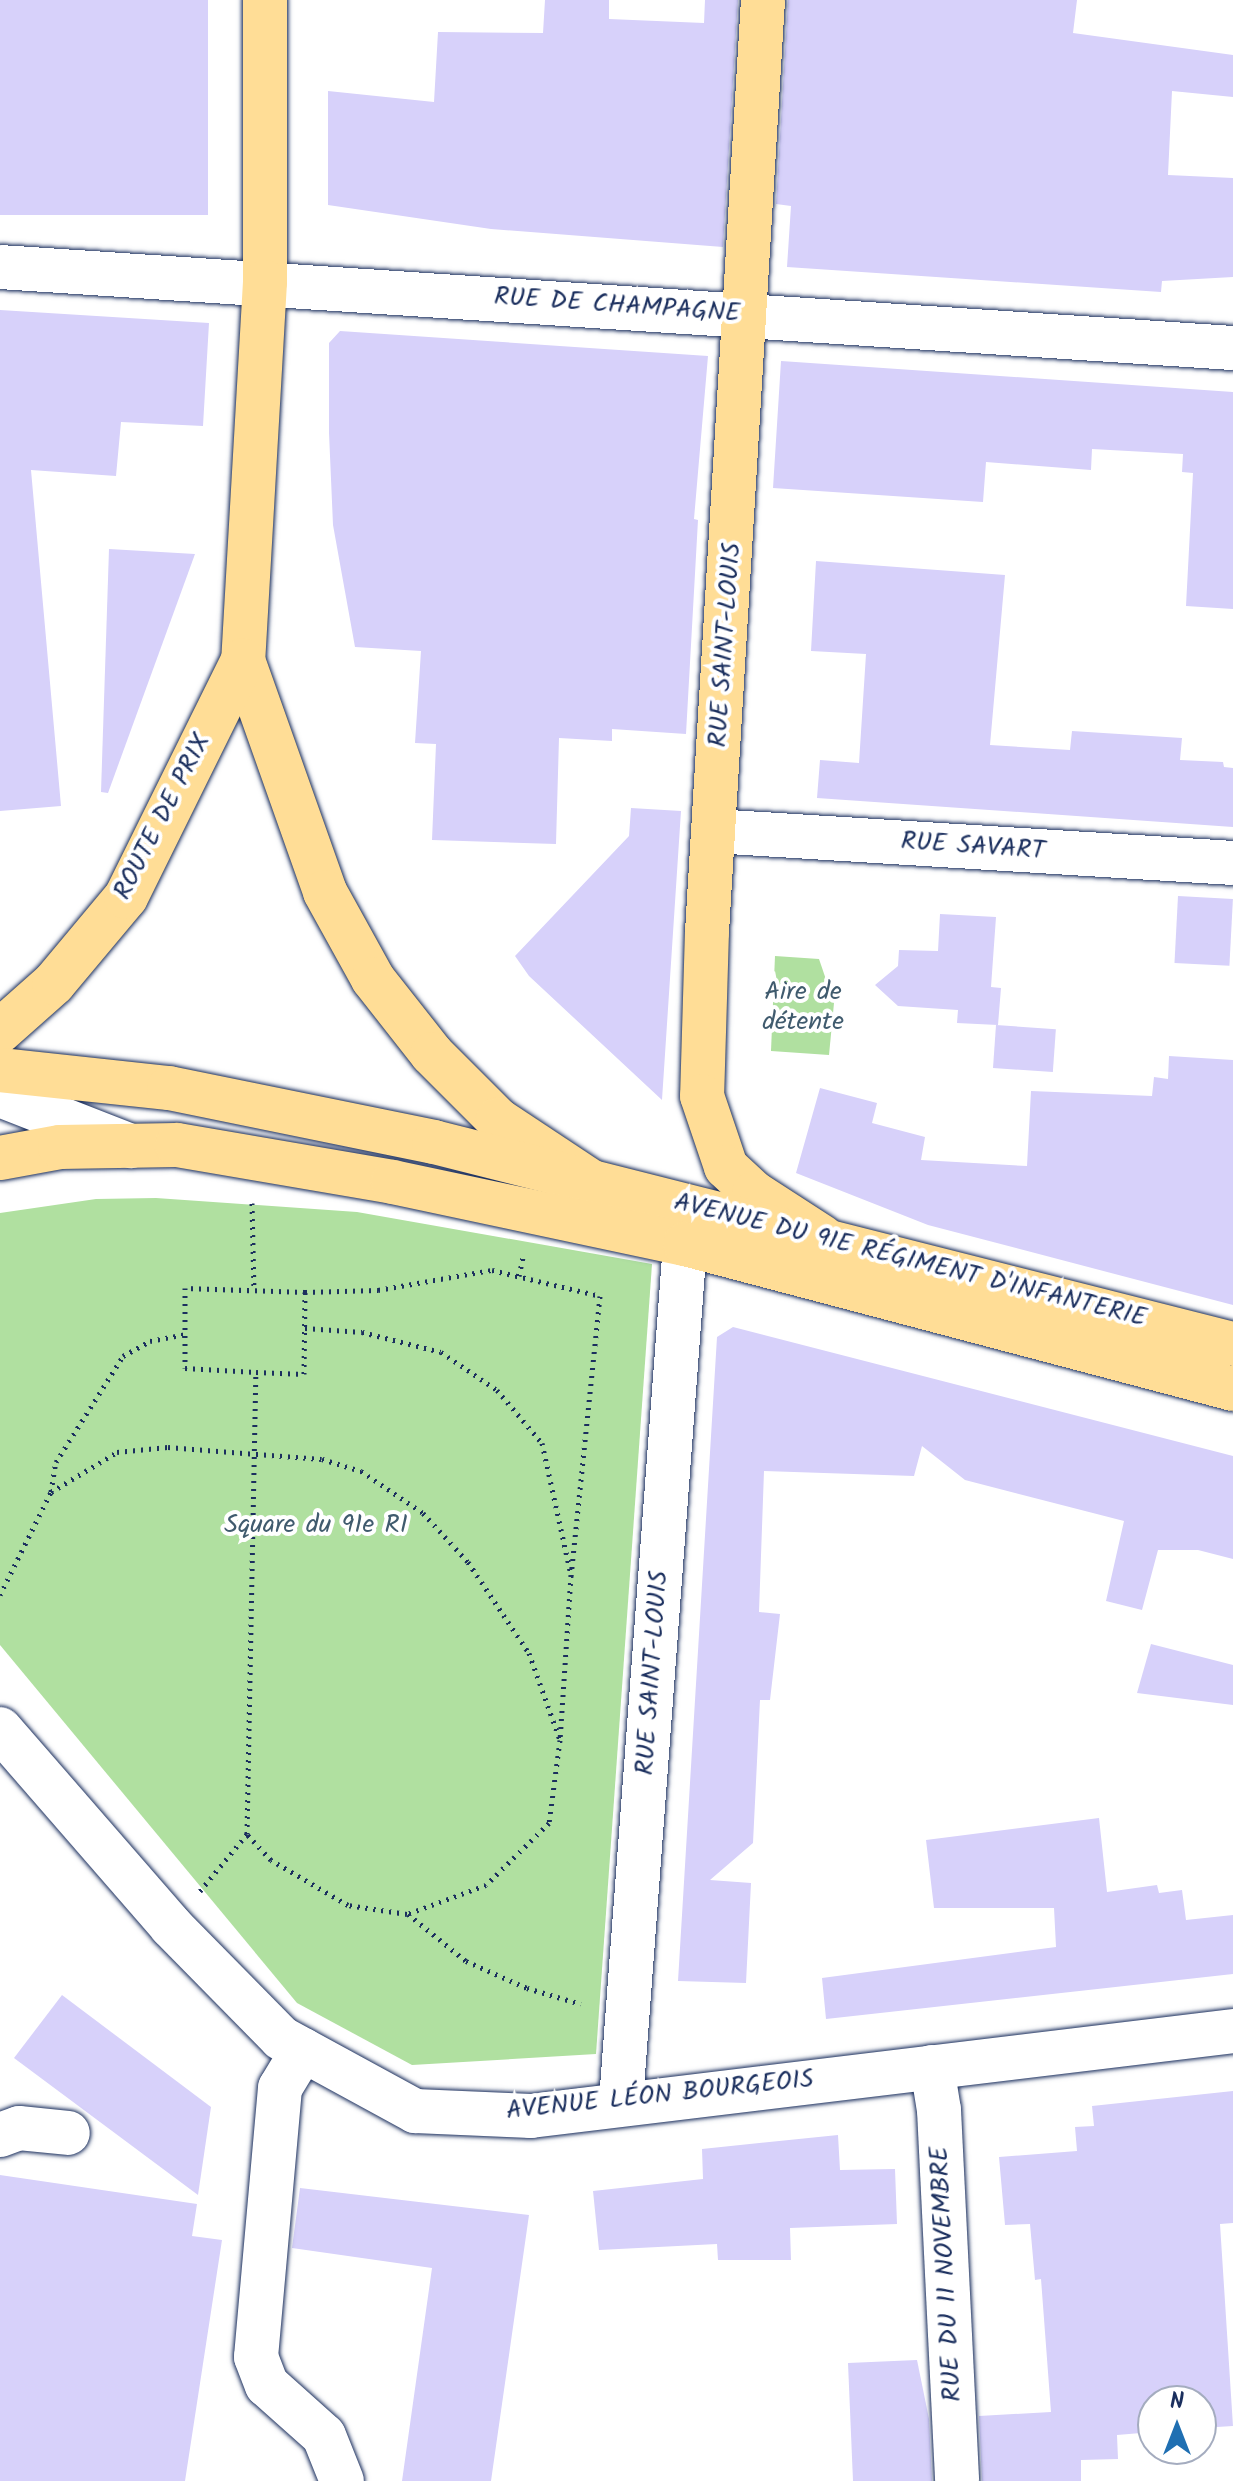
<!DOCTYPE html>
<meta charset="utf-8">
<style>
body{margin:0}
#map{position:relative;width:1233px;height:2481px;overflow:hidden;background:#fff;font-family:Kalam,sans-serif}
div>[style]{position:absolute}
.green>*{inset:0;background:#b0e0a0}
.building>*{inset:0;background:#d7d1fa;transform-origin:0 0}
.path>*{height:5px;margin-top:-2.5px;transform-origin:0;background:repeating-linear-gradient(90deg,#1b2f5e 0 2px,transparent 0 8px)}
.roads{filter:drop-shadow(0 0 2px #1b2f5e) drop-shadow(0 0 2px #1b2f5e)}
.minor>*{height:44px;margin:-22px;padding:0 22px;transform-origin:22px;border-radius:22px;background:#fff}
.major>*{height:44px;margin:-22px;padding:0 22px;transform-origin:22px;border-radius:22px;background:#ffdd96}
span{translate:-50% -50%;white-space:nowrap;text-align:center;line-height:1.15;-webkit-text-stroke:8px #fff;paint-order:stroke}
.street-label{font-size:26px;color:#1b2f5e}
.park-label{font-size:26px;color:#405b6e}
.north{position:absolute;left:1137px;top:2385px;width:80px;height:80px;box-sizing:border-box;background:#fff;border:2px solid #a4acbf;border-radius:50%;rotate:0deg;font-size:22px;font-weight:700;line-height:32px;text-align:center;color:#1b2f5e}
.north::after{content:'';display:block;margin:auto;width:28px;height:36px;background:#1f6fb2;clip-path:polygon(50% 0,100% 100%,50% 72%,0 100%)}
</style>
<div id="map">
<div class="green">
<i style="clip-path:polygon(775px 956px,819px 959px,834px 1003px,829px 1055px,771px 1051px)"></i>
<i style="clip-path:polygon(156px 1198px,357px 1212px,652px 1264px,596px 2054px,412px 2065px,297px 2003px,0 1645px,0 1213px,96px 1199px)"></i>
</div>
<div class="building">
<i style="left:0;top:0;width:208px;height:215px"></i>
<i style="clip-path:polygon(545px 0,609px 0,609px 19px,704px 23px,705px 0,738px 0,723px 247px,491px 229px,328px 205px,328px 91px,434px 102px,438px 32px,543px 33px)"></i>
<i style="clip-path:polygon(788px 0,1077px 0,1073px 33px,1233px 55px,1233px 97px,1172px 91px,1168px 175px,1233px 178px,1233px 277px,1162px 281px,1161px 292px,787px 267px,791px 206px,776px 204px)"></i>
<i style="clip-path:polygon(0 310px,209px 323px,203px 426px,121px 422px,116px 476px,31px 470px,61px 806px,0 811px)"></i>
<i style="clip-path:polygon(340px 331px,708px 356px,694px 519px,698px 520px,686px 734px,612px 729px,612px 741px,559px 738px,556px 844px,432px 840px,436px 744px,415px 743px,421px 651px,355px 647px,342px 575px,333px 525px,329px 433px,329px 343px)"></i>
<i style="clip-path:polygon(781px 361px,1233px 392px,1233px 609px,1186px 606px,1193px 473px,1182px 472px,1183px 454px,1092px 449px,1091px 470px,986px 462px,983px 502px,773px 488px)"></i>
<i style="clip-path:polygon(109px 549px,195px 554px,108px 793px,101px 792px)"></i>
<i style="clip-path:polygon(816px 561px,1005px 575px,990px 745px,1070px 750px,1072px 731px,1182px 738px,1180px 760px,1223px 762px,1224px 767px,1233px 768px,1233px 827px,817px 798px,820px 760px,859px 763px,866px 654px,811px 651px)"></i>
<i style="clip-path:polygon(631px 808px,681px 811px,662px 1100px,529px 976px,515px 956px,629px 836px)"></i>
<i style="left:1178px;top:896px;width:55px;height:67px;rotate:3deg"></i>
<i style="clip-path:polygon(940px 914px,996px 917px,991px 987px,1001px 988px,998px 1025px,957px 1023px,958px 1010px,898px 1006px,875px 985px,898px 966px,899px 950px,938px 951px)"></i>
<i style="left:996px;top:1025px;width:60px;height:43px;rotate:4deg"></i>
<i style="clip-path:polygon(1169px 1056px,1233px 1060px,1233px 1305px,928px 1225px,796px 1173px,820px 1088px,877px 1103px,872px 1123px,925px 1137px,921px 1160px,1027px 1166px,1031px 1091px,1152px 1096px,1154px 1077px,1168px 1079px)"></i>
<i style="clip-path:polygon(733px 1327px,1233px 1456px,1233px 1559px,1198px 1550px,1158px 1550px,1142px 1610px,1106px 1601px,1124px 1521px,965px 1480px,922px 1446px,914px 1476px,764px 1471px,759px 1612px,780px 1614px,770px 1700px,760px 1700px,753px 1843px,710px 1880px,751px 1883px,746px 1983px,678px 1981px,717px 1337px)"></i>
<i style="clip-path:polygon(1151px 1644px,1233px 1665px,1233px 1705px,1137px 1693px)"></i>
<i style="clip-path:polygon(1099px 1818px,1107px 1892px,1157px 1885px,1159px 1893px,1182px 1890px,1186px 1920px,1233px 1915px,1233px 1974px,826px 2019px,822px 1978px,1056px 1947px,1054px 1908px,934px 1908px,926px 1840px)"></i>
<i style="clip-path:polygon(62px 1995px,211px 2107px,198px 2195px,14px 2058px)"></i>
<i style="clip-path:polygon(1233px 2091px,1233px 2223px,1220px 2224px,1233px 2426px,1201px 2428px,1201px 2401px,1153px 2401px,1153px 2432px,1117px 2435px,1118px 2459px,1081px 2460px,1081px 2481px,982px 2481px,979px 2416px,1051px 2412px,1041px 2279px,1035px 2280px,1030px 2224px,1005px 2225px,999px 2157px,1077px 2151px,1075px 2127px,1094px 2126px,1092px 2106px)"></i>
<i style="clip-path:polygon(838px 2135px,840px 2170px,895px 2169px,897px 2224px,790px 2228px,791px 2260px,718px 2260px,717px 2244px,599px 2250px,593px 2191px,703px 2179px,702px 2149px)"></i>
<i style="clip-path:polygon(0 2175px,197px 2204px,192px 2236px,222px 2240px,185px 2481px,0 2481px)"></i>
<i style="clip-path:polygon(300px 2188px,529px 2215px,491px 2481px,402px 2481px,432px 2268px,292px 2248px)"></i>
<i style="clip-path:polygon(917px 2360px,929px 2419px,932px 2481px,853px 2481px,848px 2363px)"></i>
</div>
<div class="path">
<i style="left:252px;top:1203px;width:87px;rotate:88.7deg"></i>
<i style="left:519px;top:1276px;width:19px;rotate:-78deg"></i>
<i style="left:305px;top:1292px;width:73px;rotate:-1.6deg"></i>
<i style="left:378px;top:1290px;width:116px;rotate:-10deg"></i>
<i style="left:492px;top:1270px;width:111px;rotate:13.5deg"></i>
<i style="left:600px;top:1296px;width:281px;rotate:95.9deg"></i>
<i style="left:305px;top:1328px;width:57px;rotate:4deg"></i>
<i style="left:362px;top:1332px;width:81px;rotate:14.2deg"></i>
<i style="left:441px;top:1352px;width:68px;rotate:34.2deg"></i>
<i style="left:497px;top:1390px;width:70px;rotate:49.7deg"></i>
<i style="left:542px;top:1443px;width:135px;rotate:77.6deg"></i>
<i style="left:571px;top:1575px;width:164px;rotate:93.8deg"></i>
<i style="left:51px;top:1492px;width:30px;rotate:-81deg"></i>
<i style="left:56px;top:1462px;width:125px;rotate:-57.7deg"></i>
<i style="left:123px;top:1356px;width:31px;rotate:-29deg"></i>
<i style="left:150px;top:1341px;width:36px;rotate:-11deg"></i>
<i style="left:0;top:1595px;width:115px;rotate:-63.7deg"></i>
<i style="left:51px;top:1492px;width:77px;rotate:-31.2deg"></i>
<i style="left:117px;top:1452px;width:51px;rotate:-5.6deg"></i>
<i style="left:168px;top:1447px;width:154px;rotate:4.5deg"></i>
<i style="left:322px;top:1459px;width:41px;rotate:17.1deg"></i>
<i style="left:361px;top:1471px;width:75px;rotate:34.1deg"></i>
<i style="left:423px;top:1513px;width:67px;rotate:47.4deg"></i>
<i style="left:468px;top:1562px;width:110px;rotate:56.2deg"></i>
<i style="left:529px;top:1653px;width:92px;rotate:70.4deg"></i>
<i style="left:560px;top:1740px;width:84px;rotate:97.5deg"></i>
<i style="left:549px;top:1823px;width:88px;rotate:135.5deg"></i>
<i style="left:486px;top:1885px;width:84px;rotate:159.8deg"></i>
<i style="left:407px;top:1914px;width:60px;rotate:-171.3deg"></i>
<i style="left:348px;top:1905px;width:89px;rotate:-149.7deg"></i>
<i style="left:271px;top:1860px;width:35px;rotate:-133deg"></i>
<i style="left:247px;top:1834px;width:74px;rotate:129.5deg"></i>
<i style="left:247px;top:1834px;width:462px;rotate:-88.9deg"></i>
<i style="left:256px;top:1372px;width:48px;rotate:2.4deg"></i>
<i style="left:304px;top:1374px;width:82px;rotate:-89.3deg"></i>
<i style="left:305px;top:1292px;width:120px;rotate:-178.1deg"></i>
<i style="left:185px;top:1288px;width:80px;rotate:90deg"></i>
<i style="left:185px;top:1368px;width:71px;rotate:3.2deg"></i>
<i style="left:408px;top:1914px;width:75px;rotate:39deg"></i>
<i style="left:466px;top:1961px;width:67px;rotate:23.9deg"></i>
<i style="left:527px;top:1988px;width:56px;rotate:16.5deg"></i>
</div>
<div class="roads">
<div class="minor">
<i style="left:0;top:267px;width:1236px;rotate:3.76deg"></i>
<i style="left:713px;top:831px;width:521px;rotate:3.52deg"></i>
<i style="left:0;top:1095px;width:141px;rotate:21.3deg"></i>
<i style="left:0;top:1729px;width:261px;rotate:49deg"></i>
<i style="left:171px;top:1926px;width:157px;rotate:45.5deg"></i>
<i style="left:281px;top:2038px;width:153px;rotate:28.6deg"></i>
<i style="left:415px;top:2111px;width:116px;rotate:2.5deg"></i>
<i style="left:531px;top:2116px;width:707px;rotate:-6.9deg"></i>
<i style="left:303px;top:2050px;width:44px;rotate:121.2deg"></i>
<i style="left:280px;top:2088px;width:270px;rotate:95.1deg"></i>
<i style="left:256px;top:2357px;width:30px;rotate:69deg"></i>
<i style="left:267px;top:2385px;width:76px;rotate:41.8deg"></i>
<i style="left:324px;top:2436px;width:48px;rotate:68.2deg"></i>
<i style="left:932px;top:2067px;width:44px;rotate:80.8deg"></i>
<i style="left:939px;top:2110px;width:371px;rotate:87.2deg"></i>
<i style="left:621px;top:2101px;width:859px;rotate:-85.73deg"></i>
<i style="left:0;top:2135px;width:20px;rotate:-20deg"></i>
<i style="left:19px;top:2128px;width:49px;rotate:5.8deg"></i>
</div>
<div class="major">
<i style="left:265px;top:0;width:282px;rotate:90deg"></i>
<i style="left:265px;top:282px;width:379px;rotate:93.3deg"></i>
<i style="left:243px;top:660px;width:246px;rotate:70.5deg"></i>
<i style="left:325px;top:892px;width:99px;rotate:61.1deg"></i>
<i style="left:373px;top:979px;width:95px;rotate:51.8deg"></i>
<i style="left:432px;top:1054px;width:93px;rotate:45deg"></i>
<i style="left:498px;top:1120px;width:224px;rotate:33.5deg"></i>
<i style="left:763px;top:0;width:933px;rotate:93.44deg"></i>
<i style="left:707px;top:931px;width:165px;rotate:91.7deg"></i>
<i style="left:702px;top:1096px;width:75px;rotate:71.3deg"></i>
<i style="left:726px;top:1167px;width:38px;rotate:43deg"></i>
<i style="left:754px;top:1193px;width:81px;rotate:32.9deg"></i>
<i style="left:0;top:1031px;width:72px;rotate:-41.6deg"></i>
<i style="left:54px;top:983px;width:112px;rotate:-50.1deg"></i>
<i style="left:126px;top:897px;width:264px;rotate:-63.7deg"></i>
<i style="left:0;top:1070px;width:170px;rotate:6.1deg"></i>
<i style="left:169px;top:1088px;width:270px;rotate:11.5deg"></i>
<i style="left:434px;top:1142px;width:824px;rotate:14.19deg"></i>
<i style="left:0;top:1158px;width:61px;rotate:-10.4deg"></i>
<i style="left:60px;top:1147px;width:117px;rotate:-1deg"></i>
<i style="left:177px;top:1145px;width:219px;rotate:9.7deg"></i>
<i style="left:393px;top:1182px;width:299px;rotate:12deg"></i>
<i style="left:685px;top:1244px;width:567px;rotate:14.82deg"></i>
</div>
</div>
<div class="street-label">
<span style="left:617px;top:306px;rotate:4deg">RUE DE CHAMPAGNE</span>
<span style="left:726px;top:645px;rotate:-86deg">RUE SAINT-LOUIS</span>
<span style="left:163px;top:817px;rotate:-63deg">ROUTE DE PRIX</span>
<span style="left:973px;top:847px;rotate:4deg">RUE SAVART</span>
<span style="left:910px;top:1261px;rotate:14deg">AVENUE DU 91E RÉGIMENT D'INFANTERIE</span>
<span style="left:653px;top:1673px;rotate:-86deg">RUE SAINT-LOUIS</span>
<span style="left:660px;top:2096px;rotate:-6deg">AVENUE LÉON BOURGEOIS</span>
<span style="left:947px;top:2274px;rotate:-93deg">RUE DU 11 NOVEMBRE</span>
</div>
<div class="park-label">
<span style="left:803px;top:1008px">Aire de<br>détente</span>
<span style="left:316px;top:1526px">Square du 91e RI</span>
</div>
<div class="north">N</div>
</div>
